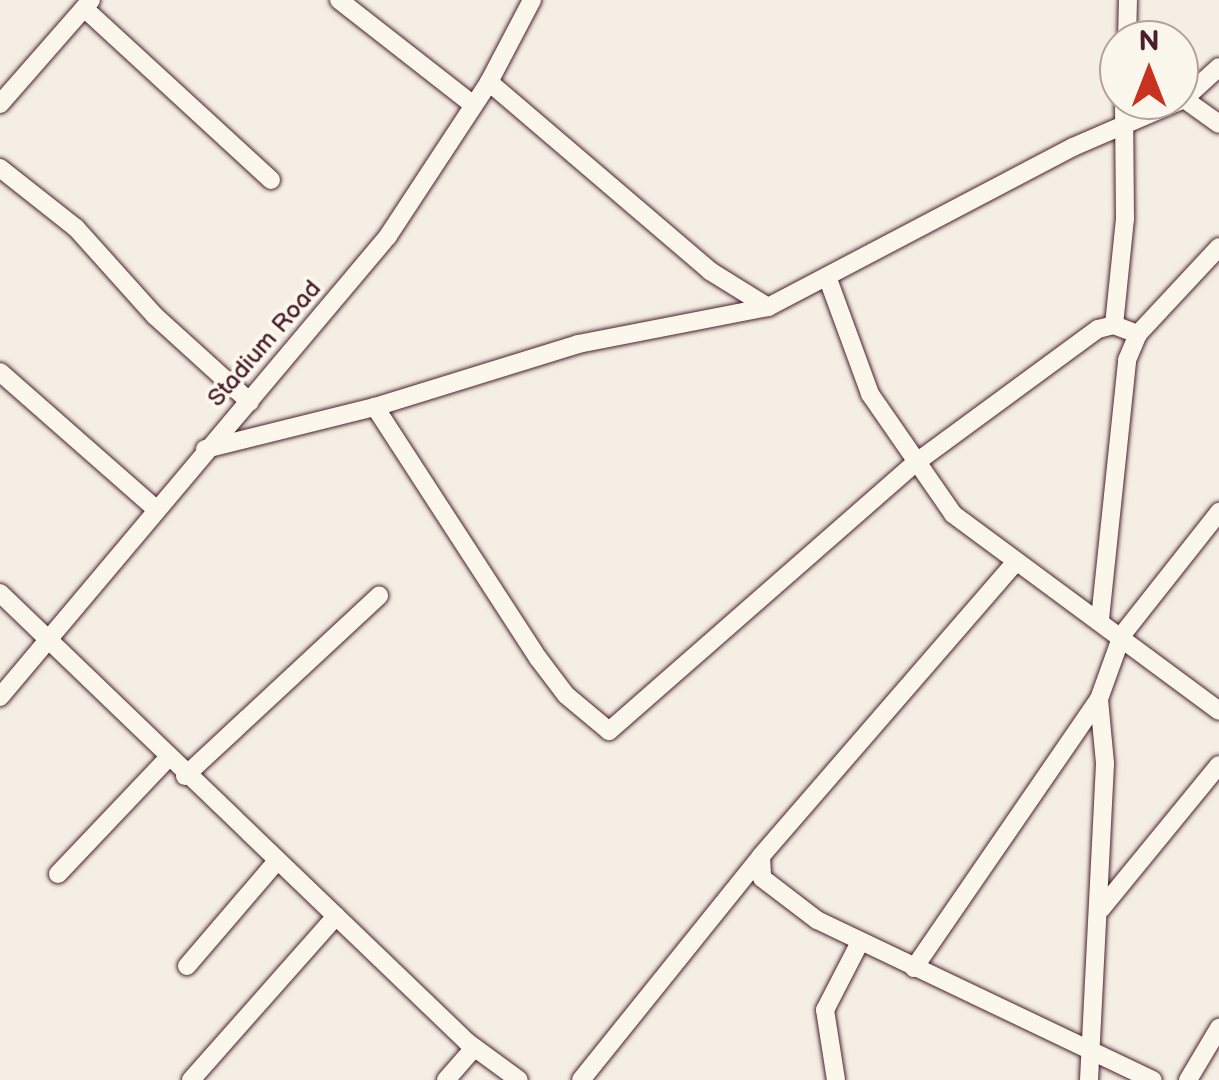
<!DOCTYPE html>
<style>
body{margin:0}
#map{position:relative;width:1219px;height:1080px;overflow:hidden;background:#f4eee4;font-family:"Balsamiq Sans",sans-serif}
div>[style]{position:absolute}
.roads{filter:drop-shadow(0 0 2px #4a1f2b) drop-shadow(0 0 2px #4a1f2b)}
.street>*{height:18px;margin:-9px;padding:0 9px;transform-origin:9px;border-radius:9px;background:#fbf7ec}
span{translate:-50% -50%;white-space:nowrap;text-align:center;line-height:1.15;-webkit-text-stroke:8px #fbf7ec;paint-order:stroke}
.street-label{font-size:25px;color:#4a1f2b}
.north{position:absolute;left:1099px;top:20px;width:100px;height:100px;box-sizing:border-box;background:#fbf7ec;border:2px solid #b4a19f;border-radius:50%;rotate:0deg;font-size:28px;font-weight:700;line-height:40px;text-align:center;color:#4a1f2b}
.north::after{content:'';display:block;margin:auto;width:35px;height:45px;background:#c8321e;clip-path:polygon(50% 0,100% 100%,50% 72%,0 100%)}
</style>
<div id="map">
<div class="roads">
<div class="street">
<i style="left:339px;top:0;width:169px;rotate:38deg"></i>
<i style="left:84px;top:8px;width:254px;rotate:42.6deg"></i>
<i style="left:1127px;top:40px;width:40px;rotate:-88.6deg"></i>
<i style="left:489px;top:82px;width:291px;rotate:40.5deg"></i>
<i style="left:710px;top:271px;width:68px;rotate:31.8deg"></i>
<i style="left:1184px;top:99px;width:43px;rotate:35.5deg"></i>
<i style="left:0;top:104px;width:138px;rotate:-48.8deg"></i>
<i style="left:0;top:168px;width:97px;rotate:38.3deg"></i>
<i style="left:76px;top:228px;width:118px;rotate:48.1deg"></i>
<i style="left:155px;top:316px;width:128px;rotate:42.2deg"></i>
<i style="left:828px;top:279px;width:122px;rotate:69.9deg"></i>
<i style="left:870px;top:394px;width:146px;rotate:55.3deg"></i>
<i style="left:953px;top:514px;width:331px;rotate:36.5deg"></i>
<i style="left:1114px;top:325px;width:107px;rotate:-84.1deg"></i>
<i style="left:1125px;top:219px;width:119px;rotate:-90.5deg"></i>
<i style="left:0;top:372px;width:206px;rotate:41.3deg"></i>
<i style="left:375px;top:407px;width:299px;rotate:57deg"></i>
<i style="left:538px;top:658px;width:46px;rotate:52.9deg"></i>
<i style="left:566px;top:695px;width:56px;rotate:39.9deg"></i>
<i style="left:609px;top:731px;width:405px;rotate:-41.2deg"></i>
<i style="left:914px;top:464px;width:228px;rotate:-36.3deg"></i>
<i style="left:1098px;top:329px;width:16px;rotate:-14deg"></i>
<i style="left:1114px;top:325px;width:26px;rotate:21deg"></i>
<i style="left:205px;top:449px;width:175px;rotate:-13.9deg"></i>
<i style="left:375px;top:407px;width:213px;rotate:-17.2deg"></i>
<i style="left:578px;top:344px;width:194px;rotate:-11deg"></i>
<i style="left:768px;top:307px;width:344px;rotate:-27.7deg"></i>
<i style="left:1073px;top:147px;width:121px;rotate:-23.4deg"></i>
<i style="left:1184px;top:99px;width:47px;rotate:-42.4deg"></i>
<i style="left:0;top:593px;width:648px;rotate:43.87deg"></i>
<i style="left:467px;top:1042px;width:64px;rotate:36.2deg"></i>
<i style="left:1100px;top:619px;width:260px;rotate:-84deg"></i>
<i style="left:1127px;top:360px;width:28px;rotate:-67deg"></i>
<i style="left:1138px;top:334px;width:119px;rotate:-47deg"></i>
<i style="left:0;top:697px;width:603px;rotate:-49.91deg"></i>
<i style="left:388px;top:236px;width:184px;rotate:-56.7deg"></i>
<i style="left:489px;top:82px;width:93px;rotate:-62.3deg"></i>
<i style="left:185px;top:776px;width:265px;rotate:-42.9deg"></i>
<i style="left:761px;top:856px;width:22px;rotate:87deg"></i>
<i style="left:762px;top:878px;width:69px;rotate:37.4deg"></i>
<i style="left:817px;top:920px;width:372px;rotate:25.5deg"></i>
<i style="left:58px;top:874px;width:158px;rotate:-46.5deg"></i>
<i style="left:1101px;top:909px;width:186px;rotate:-50.7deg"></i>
<i style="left:187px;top:966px;width:138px;rotate:-49.4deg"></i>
<i style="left:914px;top:968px;width:326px;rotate:-55.5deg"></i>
<i style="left:1099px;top:699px;width:68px;rotate:-70.2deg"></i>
<i style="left:1122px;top:635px;width:157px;rotate:-51.7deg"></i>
<i style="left:191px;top:1080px;width:219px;rotate:-48.5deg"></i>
<i style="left:446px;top:1080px;width:43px;rotate:-48.8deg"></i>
<i style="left:581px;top:1080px;width:287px;rotate:-51.2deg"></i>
<i style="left:761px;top:856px;width:386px;rotate:-49.1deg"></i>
<i style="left:836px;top:1080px;width:71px;rotate:-98.9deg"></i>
<i style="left:825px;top:1010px;width:74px;rotate:-62.7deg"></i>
<i style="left:1089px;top:1080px;width:317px;rotate:-87.1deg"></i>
<i style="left:1105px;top:763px;width:64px;rotate:-95.4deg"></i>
<i style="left:1188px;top:1080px;width:61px;rotate:-59.2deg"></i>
</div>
</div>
<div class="street-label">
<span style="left:265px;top:344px;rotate:-49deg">Stadium Road</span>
</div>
<div class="north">N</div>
</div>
